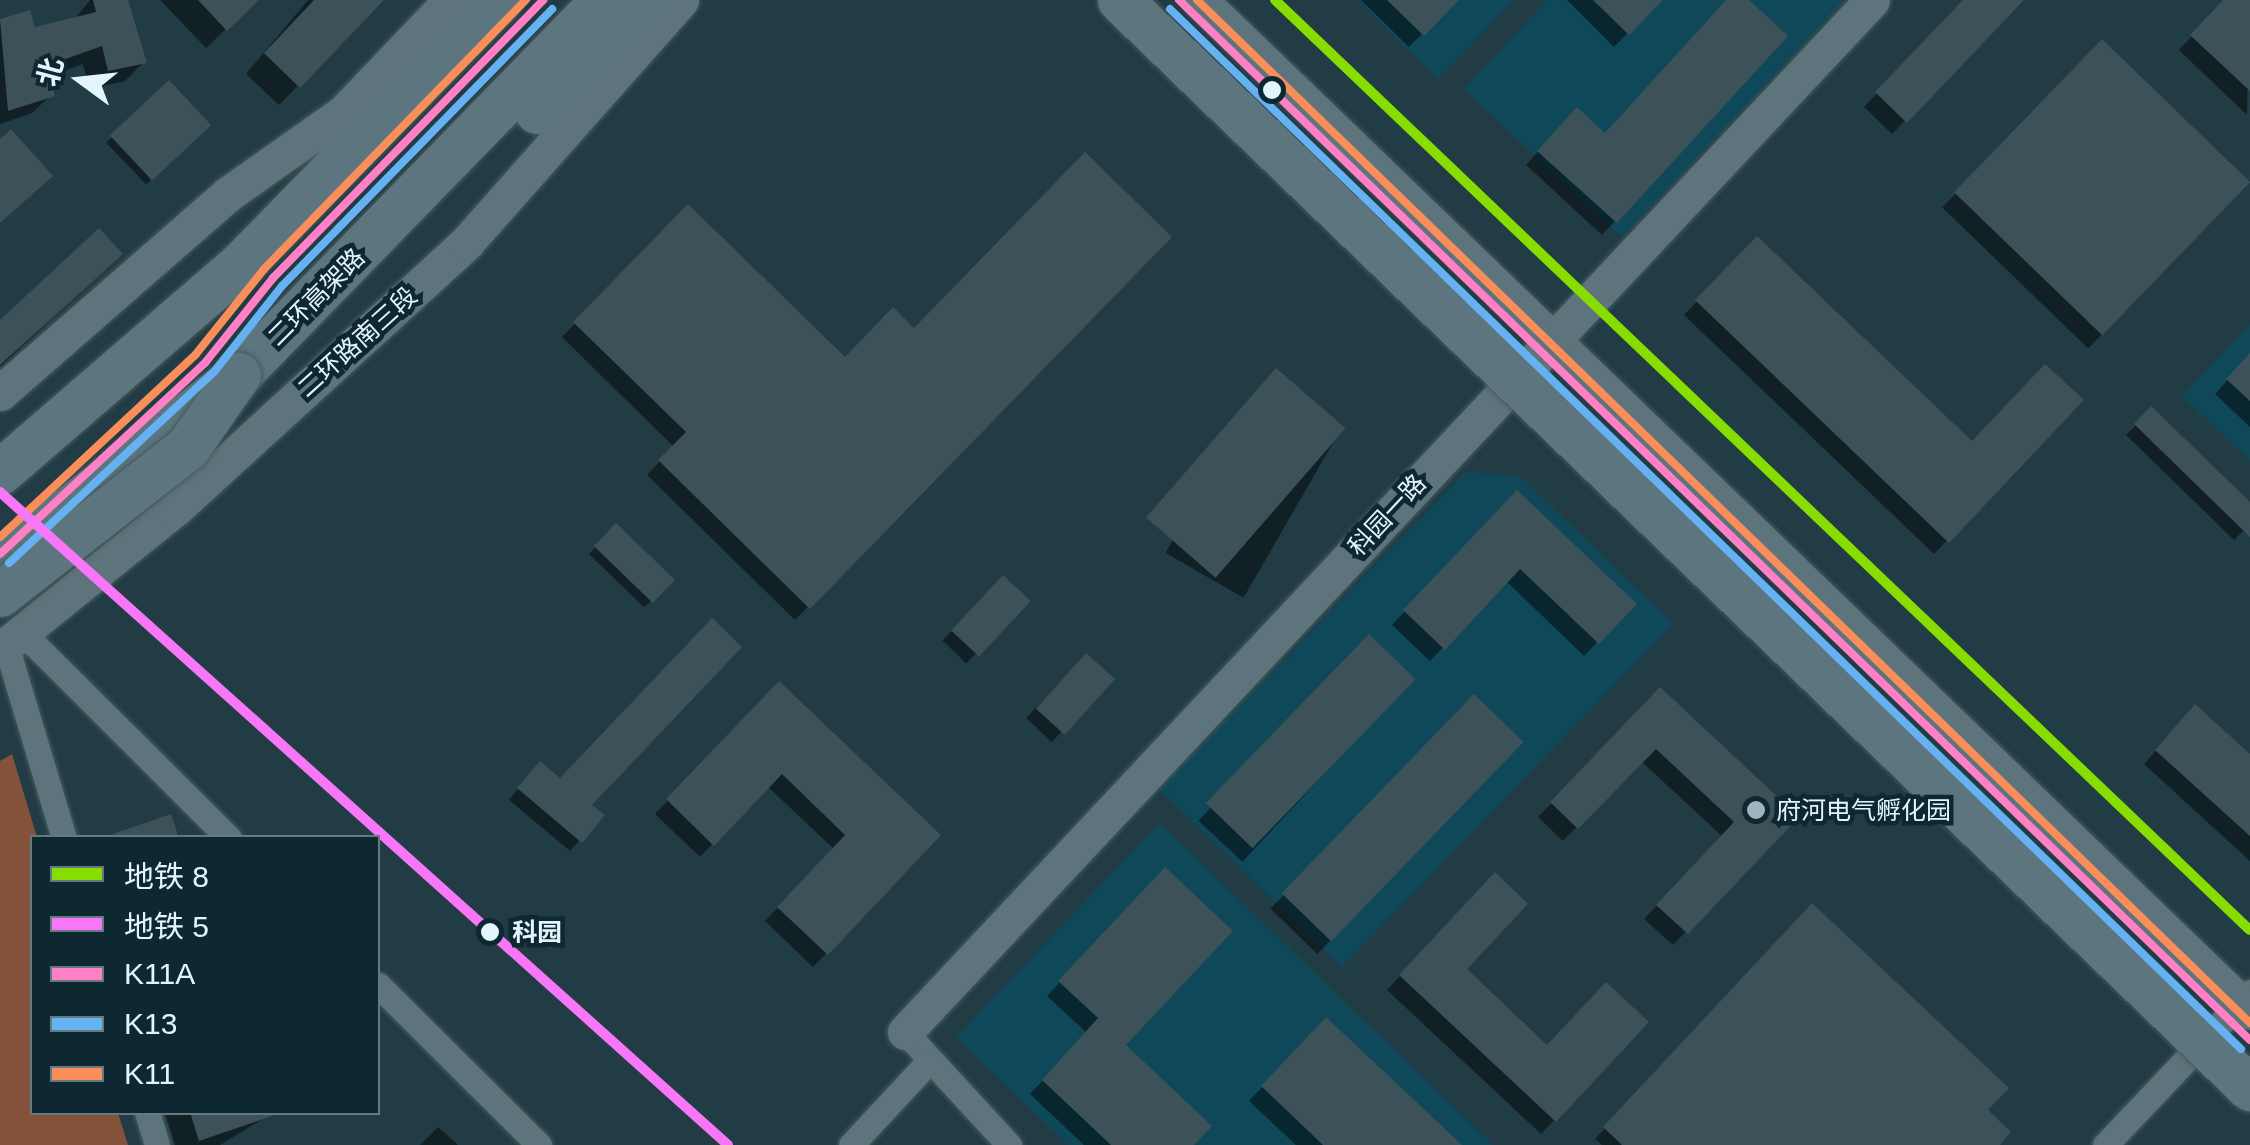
<!DOCTYPE html>
<meta charset="utf-8">
<style>
body{margin:0}
#map{position:relative;width:2250px;height:1145px;overflow:hidden;background:#213c44;font-family:Helvetica,"Noto Sans SC",sans-serif}
div>[style]{position:absolute}
.built>*{inset:0;background:#0f4859}
.green>*{inset:0;background:#84513b}
.shadow>*{inset:0;background:#0007;transform-origin:0 0}
.building>*{inset:0;background:#3c5258;transform-origin:0 0}
.roads{filter:drop-shadow(0 0 2px #46595e) drop-shadow(0 0 2px #46595e)}
.street>*{height:25px;margin:-12.5px;padding:0 12.5px;transform-origin:12.5px;border-radius:12.5px;background:#5d747c}
.secondary>*{height:35px;margin:-17.5px;padding:0 17.5px;transform-origin:17.5px;border-radius:17.5px;background:#5d747c}
.highway>*{height:45px;margin:-22.5px;padding:0 22.5px;transform-origin:22.5px;border-radius:22.5px;background:#5c757e}
.bridges{filter:drop-shadow(0 0 2px #46595e) drop-shadow(0 0 2px #46595e)}
.highway-bridge>*{height:45px;margin:-22.5px;padding:0 22.5px;transform-origin:22.5px;border-radius:22.5px;background:#5c757e}
.bus-1>*{height:8px;margin:-4px;padding:0 4px;transform-origin:4px;border-radius:4px;background:#ff80c5}
.bus-2>*{height:8px;margin:-4px;padding:0 4px;transform-origin:4px;border-radius:4px;background:#66b1f2}
.bus-3>*{height:8px;margin:-4px;padding:0 4px;transform-origin:4px;border-radius:4px;background:#fa8e5a}
.metro-1>*{height:10px;margin:-5px;padding:0 5px;transform-origin:5px;border-radius:5px;background:#8d0}
.metro-2>*{height:10px;margin:-5px;padding:0 5px;transform-origin:5px;border-radius:5px;background:#f877f8}
.dots>*{width:28px;height:28px;translate:-50% -50%;box-sizing:border-box;border:5px solid #0e2831;border-radius:50%}
span{translate:-50% -50%;white-space:nowrap;text-align:center;line-height:1.15;-webkit-text-stroke:9px #0e2831;paint-order:stroke}
.street-label{font-size:25px;color:#e3f5fc}
.poi-label{font-size:25px;color:#e3f5fc}
.left{translate:0 -50%;text-align:left}
.stop-label{font-size:25px;color:#e3f5fc;font-weight:700}
.legend{position:absolute;left:30px;top:835px;width:350px;height:280px;box-sizing:border-box;background:#0e2831;border:2px solid #637a82;margin:0;padding:12px 18px;list-style:none;font-size:30px;color:#e3f5fc}
.legend li{display:flex;align-items:center;gap:20px;height:50px}
.legend b{width:50px;border:2px solid #637a82}
.north{position:absolute;left:30px;top:30px;width:100px;height:100px;-webkit-text-stroke:8px #0e2831;paint-order:stroke;rotate:285deg;font-size:28px;font-weight:700;line-height:40px;text-align:center;color:#e3f5fc}
.north::after{content:'';display:block;margin:auto;width:35px;height:45px;background:#e3f5fc;clip-path:polygon(50% 0,100% 100%,50% 72%,0 100%)}
</style>
<div id="map">
<div class="built">
<i style="clip-path:polygon(1357px 0,1514px 0,1438px 79px)"></i>
<i style="clip-path:polygon(1547px 0,1845px 0,1622px 238px,1464px 89px)"></i>
<i style="clip-path:polygon(2250px 325px,2250px 461px,2182px 396px)"></i>
<i style="clip-path:polygon(1465px 472px,1520px 476px,1673px 624px,1342px 967px,1159px 789px)"></i>
<i style="clip-path:polygon(1160px 823px,1493px 1145px,1068px 1145px,956px 1037px)"></i>
</div>
<div class="green">
<i style="clip-path:polygon(12px 754px,37px 837px,32px 1112px,118px 1113px,128px 1145px,0 1145px,0 761px)"></i>
</div>
<div class="shadow">
<i style="clip-path:polygon(90px 0,125px 0,144px 62px,125px 81px,89px 89px,83px 64px,47px 77px,52px 94px,32px 113px,0 124px,0 22px,28px 13px,33px 30px,74px 20px)"></i>
<i style="clip-path:polygon(160px 0,252px 0,254px 2px,206px 48px)"></i>
<i style="clip-path:polygon(308px 0,381px 0,279px 105px,246px 74px)"></i>
<i style="clip-path:polygon(1361px 0,1455px 0,1409px 47px)"></i>
<i style="clip-path:polygon(1567px 0,1660px 0,1614px 47px)"></i>
<i style="clip-path:polygon(1729px 0,1746px 0,1785px 36px,1602px 235px,1526px 165px,1564px 123px,1605px 136px)"></i>
<i style="clip-path:polygon(1966px 0,2021px 0,1892px 134px,1864px 107px)"></i>
<i style="clip-path:polygon(2226px 0,2250px 0,2247px 115px,2179px 50px)"></i>
<i style="left:2102px;top:42px;width:203px;height:230px;rotate:44deg"></i>
<i style="left:168px;top:83px;width:58px;height:86px;rotate:46deg"></i>
<i style="clip-path:polygon(688px 207px,844px 360px,1168px 237px,795px 620px,647px 475px,674px 447px,562px 337px)"></i>
<i style="clip-path:polygon(1757px 239px,1971px 444px,2080px 400px,1934px 554px,1684px 315px)"></i>
<i style="clip-path:polygon(100px 273px,0 367px,0 324px)"></i>
<i style="clip-path:polygon(2250px 355px,2250px 427px,2215px 394px)"></i>
<i style="left:1263px;top:384px;width:90px;height:195px;rotate:30deg"></i>
<i style="clip-path:polygon(2151px 410px,2250px 506px,2250px 524px,2234px 540px,2126px 435px)"></i>
<i style="clip-path:polygon(1503px 506px,1633px 604px,1584px 656px,1506px 581px,1430px 661px,1392px 625px)"></i>
<i style="left:616px;top:526px;width:77px;height:39px;rotate:44deg"></i>
<i style="left:1003px;top:578px;width:33px;height:87px;rotate:44deg"></i>
<i style="left:1369px;top:638px;width:60px;height:250px;rotate:43deg"></i>
<i style="left:1086px;top:656px;width:35px;height:86px;rotate:44deg"></i>
<i style="clip-path:polygon(779px 684px,938px 836px,813px 967px,765px 921px,834px 849px,767px 786px,700px 857px,655px 814px)"></i>
<i style="clip-path:polygon(1660px 691px,1795px 817px,1673px 945px,1644px 919px,1723px 837px,1641px 761px,1563px 841px,1538px 817px)"></i>
<i style="left:1474px;top:698px;width:65px;height:293px;rotate:44deg"></i>
<i style="clip-path:polygon(2182px 721px,2250px 757px,2250px 861px,2144px 764px)"></i>
<i style="clip-path:polygon(530px 774px,601px 816px,570px 851px,509px 800px)"></i>
<i style="clip-path:polygon(1152px 883px,1123px 1045px,1191px 1145px,1084px 1145px,1030px 1094px,1087px 1033px,1047px 996px)"></i>
<i style="clip-path:polygon(1481px 889px,1464px 969px,1547px 1048px,1645px 1023px,1541px 1134px,1387px 990px)"></i>
<i style="clip-path:polygon(1812px 906px,1984px 1110px,1996px 1145px,1602px 1145px,1595px 1139px)"></i>
<i style="clip-path:polygon(1313px 1033px,1458px 1145px,1296px 1145px,1249px 1101px)"></i>
<i style="clip-path:polygon(164px 1112px,265px 1112px,266px 1117px,220px 1145px,175px 1145px)"></i>
<i style="clip-path:polygon(438px 1127px,458px 1145px,420px 1145px)"></i>
</div>
<div class="building">
<i style="clip-path:polygon(93px 0,128px 0,147px 63px,108px 71px,102px 46px,46px 66px,55px 96px,8px 111px,0 19px,30px 10px,35px 27px,96px 12px)"></i>
<i style="clip-path:polygon(198px 0,259px 0,227px 31px)"></i>
<i style="clip-path:polygon(314px 0,384px 0,300px 88px,264px 53px)"></i>
<i style="clip-path:polygon(1387px 0,1459px 0,1424px 36px)"></i>
<i style="clip-path:polygon(1593px 0,1663px 0,1629px 35px)"></i>
<i style="clip-path:polygon(1726px 0,1749px 0,1788px 36px,1617px 223px,1537px 151px,1577px 107px,1605px 133px)"></i>
<i style="clip-path:polygon(1963px 0,2024px 0,1907px 123px,1875px 92px)"></i>
<i style="clip-path:polygon(2223px 0,2250px 0,2250px 91px,2190px 35px)"></i>
<i style="left:2102px;top:39px;width:206px;height:213px;rotate:44deg"></i>
<i style="left:169px;top:80px;width:62px;height:81px;rotate:47deg"></i>
<i style="clip-path:polygon(11px 129px,53px 176px,0 223px,0 139px)"></i>
<i style="clip-path:polygon(1085px 152px,1172px 237px,810px 609px,658px 460px,686px 432px,573px 322px,688px 204px,845px 357px,893px 307px,914px 328px)"></i>
<i style="clip-path:polygon(99px 228px,123px 254px,0 365px,0 320px)"></i>
<i style="clip-path:polygon(1757px 236px,1972px 441px,2045px 364px,2084px 400px,1949px 543px,1695px 300px)"></i>
<i style="clip-path:polygon(2250px 353px,2250px 401px,2226px 379px)"></i>
<i style="left:1276px;top:368px;width:92px;height:198px;rotate:41deg"></i>
<i style="clip-path:polygon(2151px 406px,2250px 502px,2250px 537px,2134px 424px)"></i>
<i style="clip-path:polygon(1517px 490px,1637px 604px,1599px 644px,1520px 569px,1445px 650px,1403px 610px)"></i>
<i style="left:616px;top:523px;width:82px;height:32px;rotate:44deg"></i>
<i style="left:1003px;top:575px;width:38px;height:76px;rotate:43deg"></i>
<i style="clip-path:polygon(712px 618px,742px 647px,592px 805px,605px 815px,582px 843px,517px 788px,540px 761px,560px 778px)"></i>
<i style="left:1369px;top:634px;width:65px;height:235px;rotate:44deg"></i>
<i style="left:1086px;top:653px;width:39px;height:75px;rotate:42deg"></i>
<i style="clip-path:polygon(779px 681px,941px 835px,828px 955px,777px 907px,845px 835px,782px 774px,714px 846px,666px 799px)"></i>
<i style="clip-path:polygon(1660px 687px,1799px 817px,1688px 934px,1656px 905px,1734px 822px,1656px 749px,1578px 829px,1550px 802px)"></i>
<i style="left:1474px;top:694px;width:69px;height:277px;rotate:44deg"></i>
<i style="clip-path:polygon(2195px 704px,2250px 754px,2250px 836px,2155px 750px)"></i>
<i style="clip-path:polygon(171px 814px,179px 838px,114px 838px,113px 834px)"></i>
<i style="clip-path:polygon(1165px 867px,1233px 931px,1126px 1045px,1212px 1126px,1194px 1145px,1111px 1145px,1042px 1080px,1098px 1018px,1058px 981px)"></i>
<i style="clip-path:polygon(1495px 872px,1528px 904px,1467px 969px,1547px 1045px,1606px 982px,1649px 1022px,1556px 1122px,1399px 975px)"></i>
<i style="clip-path:polygon(1812px 903px,2009px 1088px,1988px 1110px,2011px 1132px,2000px 1145px,1622px 1145px,1603px 1127px)"></i>
<i style="clip-path:polygon(1326px 1017px,1462px 1145px,1323px 1145px,1261px 1086px)"></i>
<i style="clip-path:polygon(190px 1112px,272px 1112px,272px 1116px,199px 1141px)"></i>
</div>
<div class="roads">
<div class="street">
<i style="left:23px;top:633px;width:291px;rotate:44.9deg"></i>
<i style="left:6px;top:645px;width:202px;rotate:73.3deg"></i>
<i style="left:378px;top:985px;width:227px;rotate:44.8deg"></i>
<i style="left:905px;top:1032px;width:154px;rotate:47.4deg"></i>
<i style="left:147px;top:1112px;width:34px;rotate:73deg"></i>
<i style="left:851px;top:1145px;width:113px;rotate:-47.1deg"></i>
<i style="left:2105px;top:1145px;width:211px;rotate:-46.5deg"></i>
</div>
<div class="secondary">
<i style="left:1200px;top:0;width:1458px;rotate:43.94deg"></i>
<i style="left:0;top:393px;width:303px;rotate:-41.1deg"></i>
<i style="left:228px;top:194px;width:141px;rotate:-35.2deg"></i>
<i style="left:343px;top:113px;width:156px;rotate:-46.3deg"></i>
<i style="left:0;top:650px;width:225px;rotate:-38.9deg"></i>
<i style="left:175px;top:509px;width:396px;rotate:-42.4deg"></i>
<i style="left:467px;top:242px;width:323px;rotate:-48.5deg"></i>
<i style="left:905px;top:1032px;width:1414px;rotate:-46.86deg"></i>
</div>
<div class="highway">
<i style="left:537px;top:111px;width:160px;rotate:-44deg"></i>
<i style="left:0;top:472px;width:317px;rotate:-40.8deg"></i>
<i style="left:240px;top:265px;width:371px;rotate:-45.7deg"></i>
<i style="left:0;top:563px;width:303px;rotate:-38.3deg"></i>
<i style="left:238px;top:375px;width:523px;rotate:-45.77deg"></i>
</div>
</div>
<div class="bridges">
<div class="highway-bridge">
<i style="left:1120px;top:0;width:1569px;rotate:43.92deg"></i>
<i style="left:0;top:594px;width:239px;rotate:-38deg"></i>
<i style="left:188px;top:447px;width:88px;rotate:-55.2deg"></i>
</div>
</div>
<div class="bus-1">
<i style="left:1179px;top:0;width:1493px;rotate:44.16deg"></i>
<i style="left:0;top:554px;width:280px;rotate:-43deg"></i>
<i style="left:205px;top:363px;width:109px;rotate:-51.3deg"></i>
<i style="left:273px;top:278px;width:388px;rotate:-45.8deg"></i>
</div>
<div class="bus-2">
<i style="left:1170px;top:9px;width:1493px;rotate:44.16deg"></i>
<i style="left:9px;top:563px;width:280px;rotate:-43deg"></i>
<i style="left:214px;top:372px;width:110px;rotate:-51.7deg"></i>
<i style="left:282px;top:286px;width:387px;rotate:-45.7deg"></i>
</div>
<div class="bus-3">
<i style="left:1197px;top:0;width:1468px;rotate:44.17deg"></i>
<i style="left:0;top:537px;width:268px;rotate:-43deg"></i>
<i style="left:196px;top:354px;width:109px;rotate:-51.3deg"></i>
<i style="left:264px;top:269px;width:376px;rotate:-45.8deg"></i>
</div>
<div class="metro-1">
<i style="left:1275px;top:0;width:1347px;rotate:43.65deg"></i>
</div>
<div class="metro-2">
<i style="left:0;top:492px;width:978px;rotate:41.89deg"></i>
</div>
<div class="dots">
<i style="left:1272px;top:90px;background:#e3f5fc"></i>
<i style="left:1756px;top:810px;background:#9fb4bc"></i>
<i style="left:490px;top:932px;background:#e3f5fc"></i>
</div>
<div class="street-label">
<span style="left:316px;top:297px;rotate:-45deg">二环高架路</span>
<span style="left:357px;top:342px;rotate:-42deg">二环路南三段</span>
<span style="left:1387px;top:515px;rotate:-47deg">科园一路</span>
</div>
<div class="poi-label">
<span class="left" style="left:1776px;top:810px">府河电气孵化园</span>
</div>
<div class="stop-label">
<span class="left" style="left:512px;top:932px">科园</span>
</div>
<ul class="legend">
<li><b style="height:12px;background:#8d0"></b>地铁 8</li>
<li><b style="height:12px;background:#f877f8"></b>地铁 5</li>
<li><b style="height:12px;background:#ff80c5"></b>K11A</li>
<li><b style="height:12px;background:#66b1f2"></b>K13</li>
<li><b style="height:12px;background:#fa8e5a"></b>K11</li>
</ul>
<div class="north">北</div>
</div>
